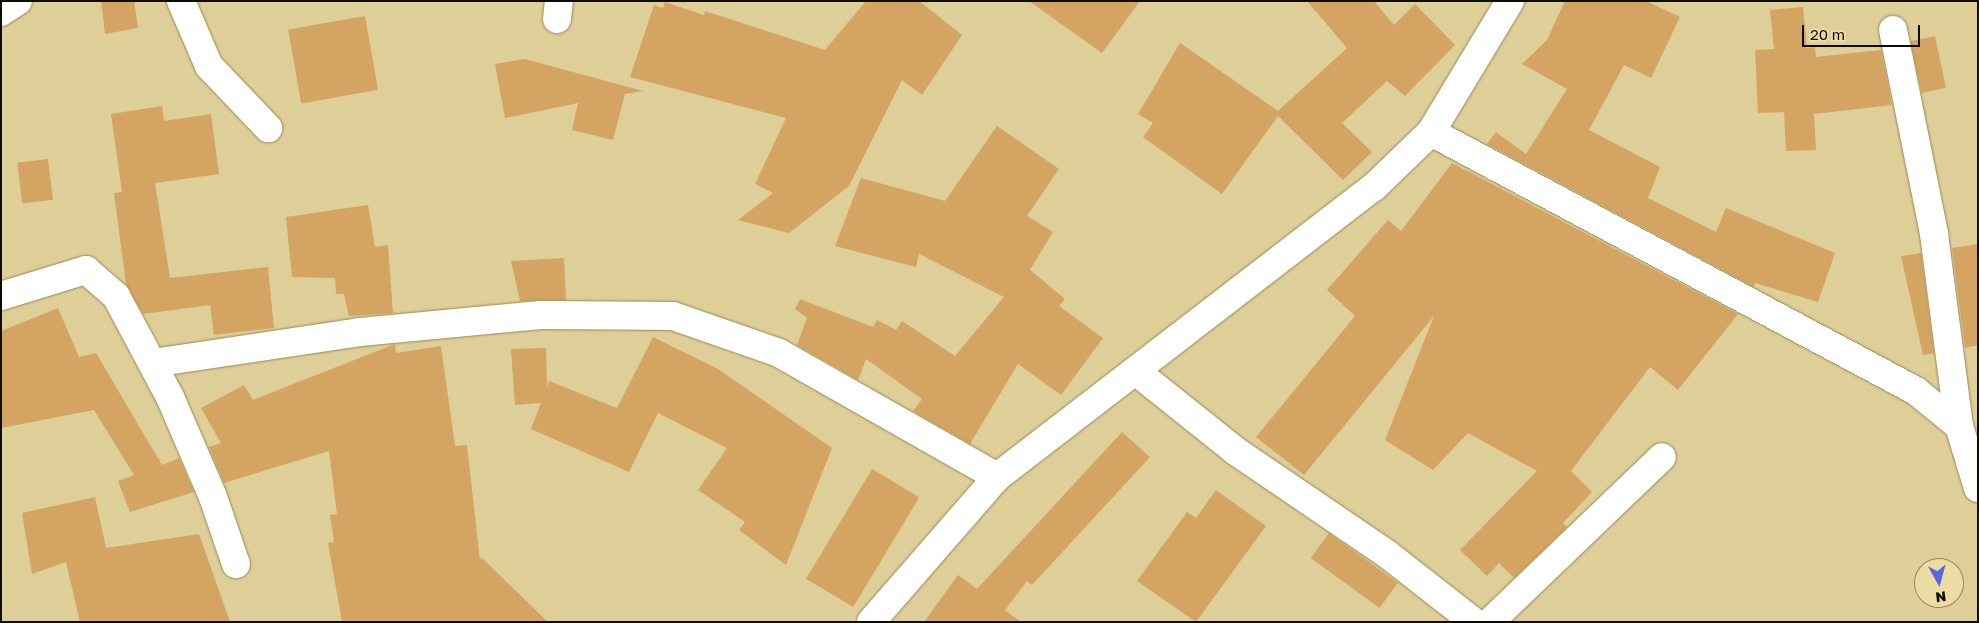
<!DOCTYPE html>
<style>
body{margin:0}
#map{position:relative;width:1979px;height:623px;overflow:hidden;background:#dece98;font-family:"Golos Text",sans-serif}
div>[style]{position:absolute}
.building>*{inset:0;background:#d4a462;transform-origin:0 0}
.roads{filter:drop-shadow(0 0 1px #988955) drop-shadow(0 0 1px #988955)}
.minor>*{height:28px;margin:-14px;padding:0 14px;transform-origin:14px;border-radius:14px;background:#fff}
span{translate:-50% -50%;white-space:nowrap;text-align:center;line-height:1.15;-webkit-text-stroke:4.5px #ebdca4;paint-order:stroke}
.frame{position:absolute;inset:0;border:2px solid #100b00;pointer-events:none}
.north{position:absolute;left:1914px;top:558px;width:50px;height:50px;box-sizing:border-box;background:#ebdca4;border:1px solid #938862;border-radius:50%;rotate:173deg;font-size:14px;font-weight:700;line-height:20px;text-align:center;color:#100b00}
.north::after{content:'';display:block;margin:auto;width:18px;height:22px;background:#5866dd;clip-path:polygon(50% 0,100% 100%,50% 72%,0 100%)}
.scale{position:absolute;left:1802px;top:25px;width:118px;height:22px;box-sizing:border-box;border:2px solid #100b00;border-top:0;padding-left:6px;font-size:15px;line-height:18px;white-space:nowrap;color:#100b00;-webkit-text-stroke:4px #ebdca4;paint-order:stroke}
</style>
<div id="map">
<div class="building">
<i style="clip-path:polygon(101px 1px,134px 1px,138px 28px,105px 34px)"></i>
<i style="clip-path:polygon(866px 1px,919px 1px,962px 35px,922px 95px,902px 80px,849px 186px,789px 233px,738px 220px,773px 193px,755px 184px,786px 118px,630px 77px,654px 5px,663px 8px,665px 2px,704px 15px,705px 11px,825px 50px)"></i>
<i style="clip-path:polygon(1029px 1px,1140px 1px,1102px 53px)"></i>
<i style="clip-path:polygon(1307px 1px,1374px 1px,1394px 25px,1415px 4px,1455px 45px,1405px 96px,1387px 81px,1342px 123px,1372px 152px,1343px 180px,1278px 116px,1222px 194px,1143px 137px,1153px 123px,1138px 114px,1180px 43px,1278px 111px,1347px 48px)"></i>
<i style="clip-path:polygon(1565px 1px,1646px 1px,1680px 17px,1651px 78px,1624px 65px,1589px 130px,1660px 167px,1648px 198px,1716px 232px,1726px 208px,1835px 253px,1818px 302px,1755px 283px,1754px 287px,1487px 144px,1496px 132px,1526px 154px,1567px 89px,1522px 64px,1547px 40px)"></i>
<i style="clip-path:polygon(1803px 7px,1807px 48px,1815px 47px,1816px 57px,1881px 50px,1892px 105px,1814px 114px,1816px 150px,1786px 151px,1784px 112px,1758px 113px,1755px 50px,1774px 49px,1770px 10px)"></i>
<i style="left:365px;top:16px;width:75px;height:78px;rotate:80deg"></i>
<i style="left:1935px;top:36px;width:53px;height:25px;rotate:78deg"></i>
<i style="clip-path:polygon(525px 59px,643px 91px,625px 94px,613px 140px,572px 130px,578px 103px,505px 118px,495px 64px)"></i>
<i style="clip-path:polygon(162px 106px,164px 121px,211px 114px,219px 174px,155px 183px,170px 278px,268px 267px,274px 328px,214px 335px,210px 305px,143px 314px,126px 284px,114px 193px,122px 192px,111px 114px)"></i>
<i style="clip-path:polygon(997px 126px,1059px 169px,1027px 216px,1053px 232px,1030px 270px,1065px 299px,1059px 306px,1103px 338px,1061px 395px,1018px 364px,970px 444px,913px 411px,922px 399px,866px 359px,858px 380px,797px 345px,807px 318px,795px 309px,800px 299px,873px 327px,877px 320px,896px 330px,902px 321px,955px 356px,1004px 297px,919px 254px,916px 267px,835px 246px,861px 178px,945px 201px)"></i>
<i style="left:48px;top:159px;width:41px;height:31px;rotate:83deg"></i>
<i style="clip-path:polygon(1452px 163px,1738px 314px,1678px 390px,1650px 367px,1571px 471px,1592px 492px,1563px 523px,1567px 527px,1514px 578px,1499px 563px,1487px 576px,1460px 550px,1537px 471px,1468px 433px,1433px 470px,1385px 440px,1434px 316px,1304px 475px,1256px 437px,1355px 316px,1327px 290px,1388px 220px,1401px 231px)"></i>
<i style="clip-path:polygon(368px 205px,375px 247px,388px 245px,393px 313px,349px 316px,344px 294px,336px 294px,335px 278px,292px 277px,286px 217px)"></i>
<i style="clip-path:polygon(1978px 244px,1978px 345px,1965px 348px,1952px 248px)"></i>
<i style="clip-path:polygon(1921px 253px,1934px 353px,1923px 355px,1901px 256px)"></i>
<i style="clip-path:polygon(564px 258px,566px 300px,520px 301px,511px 261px)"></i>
<i style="clip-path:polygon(58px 308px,79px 357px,96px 353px,162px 465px,179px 458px,194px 492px,130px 512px,118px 481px,134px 475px,94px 410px,1px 428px,1px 331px)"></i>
<i style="clip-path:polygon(653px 337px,718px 369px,832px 448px,786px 565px,739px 530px,745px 522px,698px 490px,727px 448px,658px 413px,629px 472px,531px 429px,541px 403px,515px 405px,511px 349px,546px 348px,547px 388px,549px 381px,617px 408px)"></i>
<i style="clip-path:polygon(395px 344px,396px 353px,441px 346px,455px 446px,467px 445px,480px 561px,481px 557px,548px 622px,342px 622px,328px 543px,334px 542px,330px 515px,337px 514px,329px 451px,224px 483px,209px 447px,221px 443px,201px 408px,244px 385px,253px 400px)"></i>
<i style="clip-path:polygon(1122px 432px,1150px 457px,1032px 585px,1027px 581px,1005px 610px,1021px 622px,924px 622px,958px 575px,977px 589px)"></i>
<i style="left:872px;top:469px;width:55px;height:128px;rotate:31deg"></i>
<i style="clip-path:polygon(1216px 490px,1266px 526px,1196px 622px,1137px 581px,1187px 512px,1196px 518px)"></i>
<i style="clip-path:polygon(95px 497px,106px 548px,199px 534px,230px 622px,80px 622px,66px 562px,32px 574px,22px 513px)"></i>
<i style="left:1329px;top:533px;width:85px;height:31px;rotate:36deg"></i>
</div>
<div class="roads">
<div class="minor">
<i style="left:181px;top:1px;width:71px;rotate:66.7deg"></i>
<i style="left:209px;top:66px;width:86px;rotate:46.4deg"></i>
<i style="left:1px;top:12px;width:20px;rotate:-33deg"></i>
<i style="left:557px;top:19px;width:18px;rotate:-84deg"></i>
<i style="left:1893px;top:30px;width:208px;rotate:78.6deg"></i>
<i style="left:1934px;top:234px;width:194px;rotate:82.6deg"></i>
<i style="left:1959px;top:426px;width:65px;rotate:73deg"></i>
<i style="left:1431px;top:132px;width:550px;rotate:28.1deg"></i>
<i style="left:1916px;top:391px;width:55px;rotate:39.1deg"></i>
<i style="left:1px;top:296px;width:89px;rotate:-17deg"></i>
<i style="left:86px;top:270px;width:40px;rotate:41deg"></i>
<i style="left:116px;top:296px;width:115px;rotate:61.9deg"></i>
<i style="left:170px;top:397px;width:109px;rotate:66.7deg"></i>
<i style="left:213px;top:497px;width:71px;rotate:71.1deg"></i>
<i style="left:153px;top:363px;width:209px;rotate:-8.5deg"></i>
<i style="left:360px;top:332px;width:181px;rotate:-5.4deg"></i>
<i style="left:540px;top:315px;width:133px;rotate:0.4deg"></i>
<i style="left:673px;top:316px;width:112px;rotate:19.2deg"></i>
<i style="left:779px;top:353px;width:251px;rotate:29.6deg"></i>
<i style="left:1138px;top:373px;width:127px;rotate:38.6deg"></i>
<i style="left:1237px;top:452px;width:181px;rotate:34.2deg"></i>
<i style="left:1387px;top:554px;width:110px;rotate:38deg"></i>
<i style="left:871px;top:622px;width:192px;rotate:-49deg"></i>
<i style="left:997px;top:477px;width:476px;rotate:-37.6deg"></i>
<i style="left:1374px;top:187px;width:79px;rotate:-44deg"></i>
<i style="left:1431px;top:132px;width:153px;rotate:-58.9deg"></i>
<i style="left:1490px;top:622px;width:238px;rotate:-43.8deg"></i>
</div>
</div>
<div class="frame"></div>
<div class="north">N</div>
<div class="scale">20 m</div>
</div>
